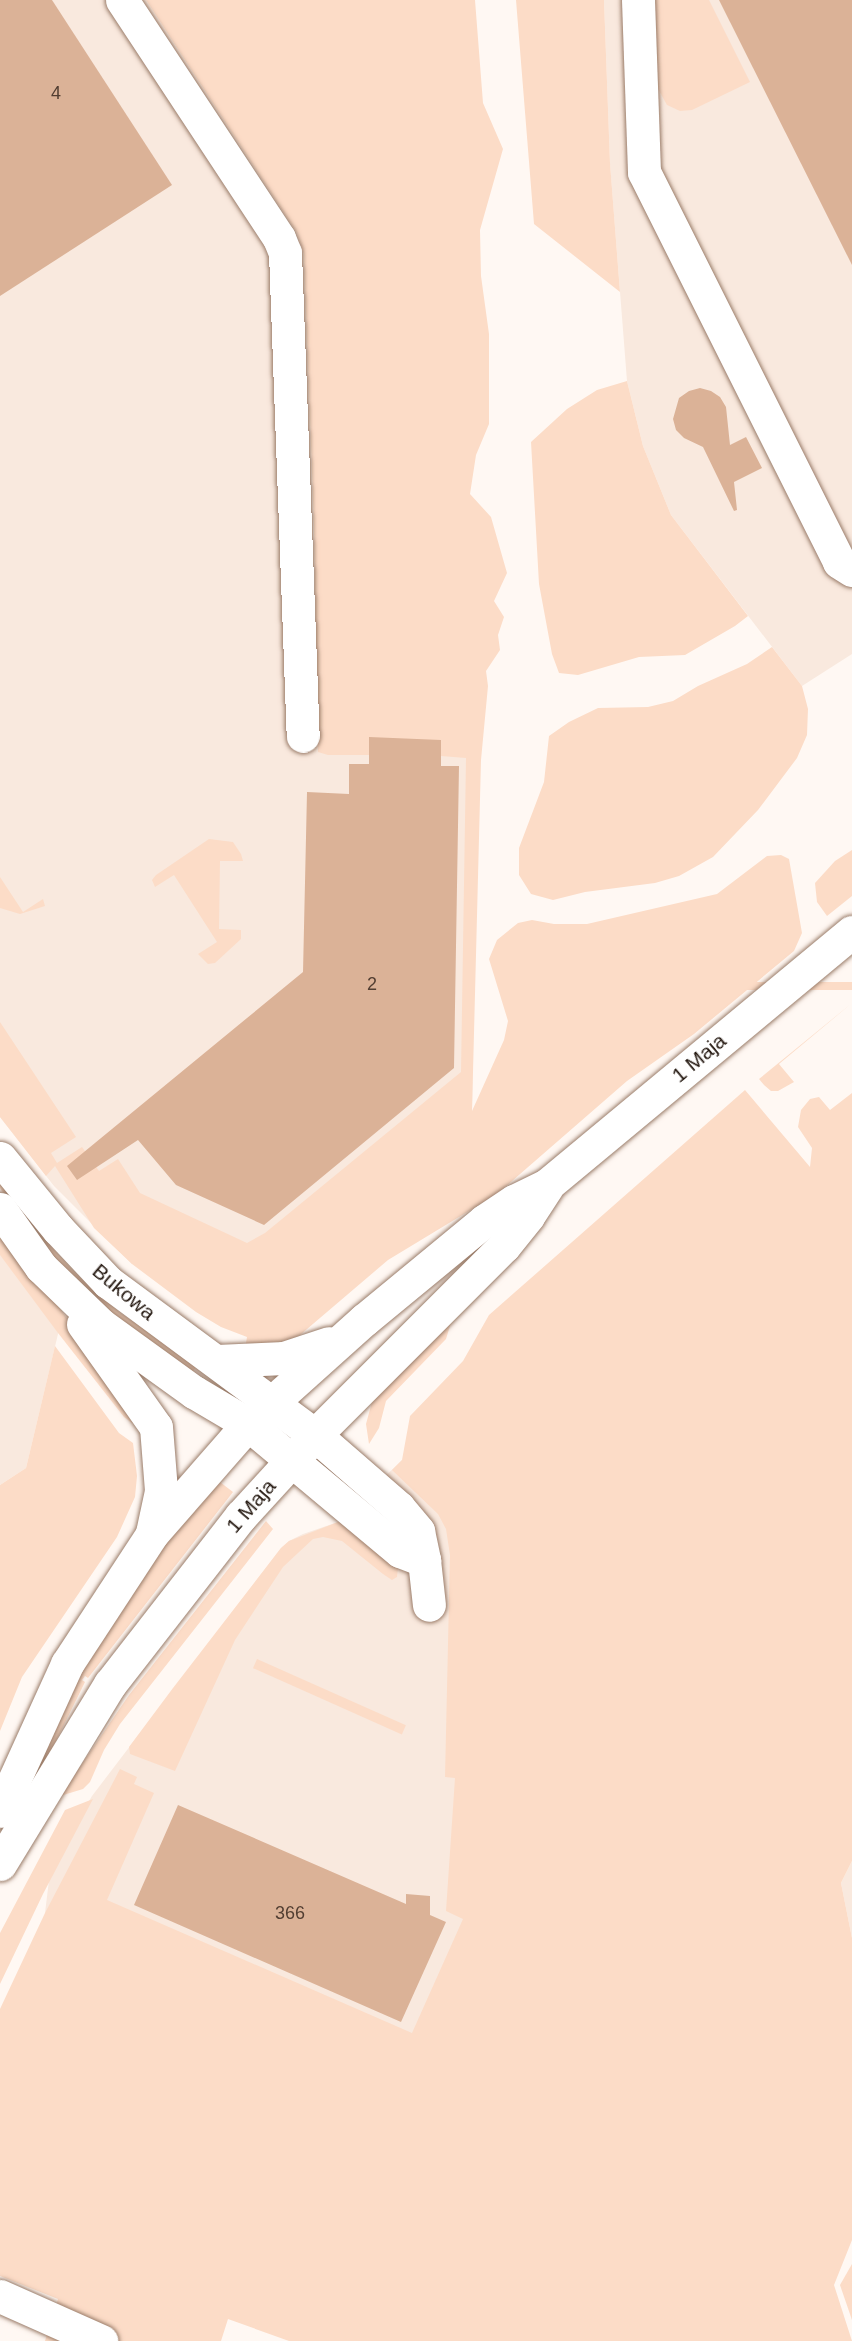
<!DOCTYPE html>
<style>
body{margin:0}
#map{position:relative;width:852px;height:2341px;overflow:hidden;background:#fff8f3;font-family:Arial,sans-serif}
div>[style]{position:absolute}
.built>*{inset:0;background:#f9e9de}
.green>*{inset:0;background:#fcdcc7;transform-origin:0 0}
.building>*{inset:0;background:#dbb297}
.roads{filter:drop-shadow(0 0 2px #9a7c69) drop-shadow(0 0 2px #9a7c69)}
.minor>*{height:33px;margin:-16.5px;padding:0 16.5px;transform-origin:16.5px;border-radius:16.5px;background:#fff}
span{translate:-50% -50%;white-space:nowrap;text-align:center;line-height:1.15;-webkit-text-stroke:5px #fff;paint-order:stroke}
.number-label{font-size:18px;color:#523e32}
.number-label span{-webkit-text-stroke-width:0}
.street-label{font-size:21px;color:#241810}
</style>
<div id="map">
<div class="built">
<i style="clip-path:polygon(0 0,146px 0,297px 233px,304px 255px,307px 280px,316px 659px,479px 659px,472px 1113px,304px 1260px,132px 1264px,54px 1186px,0 1117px)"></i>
<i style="clip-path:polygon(604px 0,852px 0,852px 654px,802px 686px,671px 515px,643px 446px,627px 381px,610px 164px)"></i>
<i style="clip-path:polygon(0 1231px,63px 1313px,26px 1468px,0 1485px)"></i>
<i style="clip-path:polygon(402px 1460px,453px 1508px,478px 1919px,409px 2074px,45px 1913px,51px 1864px,92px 1796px,281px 1548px,289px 1541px,303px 1534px,338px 1522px)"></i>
<i style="clip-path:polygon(852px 1861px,852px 1938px,841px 1883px)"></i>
</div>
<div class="green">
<i style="clip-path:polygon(146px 0,475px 0,483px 103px,503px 149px,480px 230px,481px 276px,489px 334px,489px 424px,476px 455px,470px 494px,491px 517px,507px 573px,494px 601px,504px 617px,498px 635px,500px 650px,486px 671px,488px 686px,481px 760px,472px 1111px,504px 1040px,508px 1021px,489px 959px,497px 940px,518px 923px,532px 920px,554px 924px,587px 924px,717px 894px,767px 856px,781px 855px,789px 859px,802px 933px,794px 951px,694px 1034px,627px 1081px,497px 1194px,388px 1260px,293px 1341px,245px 1349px,247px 1337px,221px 1327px,196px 1312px,132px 1264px,94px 1228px,55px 1166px,46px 1176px,0 1117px,0 1022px,76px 1137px,51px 1153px,57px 1163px,82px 1147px,99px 1171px,118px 1159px,140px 1193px,247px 1243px,265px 1233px,461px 1072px,466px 758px,441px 756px,441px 740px,369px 755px,328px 755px,318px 752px,314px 527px,304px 255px,297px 233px)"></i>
<i style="clip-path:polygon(516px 0,604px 0,610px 163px,620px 292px,534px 224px)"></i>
<i style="clip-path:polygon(656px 0,709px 0,750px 82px,692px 110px,680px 111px,667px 105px,657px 87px,653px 12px)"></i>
<i style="clip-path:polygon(627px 381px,643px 446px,671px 515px,748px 616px,735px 626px,685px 655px,639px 657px,578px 675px,559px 673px,552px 654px,539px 584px,531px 442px,567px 409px,597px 390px)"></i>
<i style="clip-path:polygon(772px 647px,802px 686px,808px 709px,807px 735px,797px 758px,758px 810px,713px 857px,679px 876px,655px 883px,585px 892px,553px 900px,531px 894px,519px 875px,519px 848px,544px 782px,549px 736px,569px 722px,598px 708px,648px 707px,673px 701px,698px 686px,747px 664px)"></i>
<i style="clip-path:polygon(209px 839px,233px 842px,241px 854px,243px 861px,220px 861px,219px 929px,241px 930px,241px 939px,215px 963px,208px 964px,198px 954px,217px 942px,174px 875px,155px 887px,152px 880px,156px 875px)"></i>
<i style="clip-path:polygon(852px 850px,852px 896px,827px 916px,817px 902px,815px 883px,835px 861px)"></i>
<i style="clip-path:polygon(0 877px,23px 912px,43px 899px,45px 906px,20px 914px,0 908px)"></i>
<i style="left:852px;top:982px;width:8px;height:134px;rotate:90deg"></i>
<i style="clip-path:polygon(852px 1003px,779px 1064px,794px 1082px,778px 1091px,771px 1091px,764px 1085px,759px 1079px)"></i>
<i style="clip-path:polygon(745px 1090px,810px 1167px,812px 1148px,798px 1127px,801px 1110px,810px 1099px,819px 1097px,830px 1110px,852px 1093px,852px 1861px,841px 1883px,852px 1938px,852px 2240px,834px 2285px,852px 2341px,289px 2341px,228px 2319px,221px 2341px,45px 2341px,58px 2299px,0 2276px,0 2009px,45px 1913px,120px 1769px,137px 1777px,134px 1784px,154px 1793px,107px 1900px,412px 2033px,463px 1919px,446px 1911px,455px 1778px,445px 1777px,450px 1555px,446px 1529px,438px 1514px,392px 1470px,402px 1460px,410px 1416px,463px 1361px,489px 1315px)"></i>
<i style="clip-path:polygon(0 1180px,33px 1227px,76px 1274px,120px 1313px,198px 1364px,188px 1379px,102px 1316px,15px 1210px,0 1188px)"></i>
<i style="clip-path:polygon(0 1231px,63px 1313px,142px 1419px,132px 1423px,124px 1417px,58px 1333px,0 1255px)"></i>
<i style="clip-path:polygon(453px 1316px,446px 1339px,386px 1401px,379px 1428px,369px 1444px,366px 1424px,372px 1402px)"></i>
<i style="clip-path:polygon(55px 1346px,119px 1433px,133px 1443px,137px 1476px,135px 1497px,117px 1537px,22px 1677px,0 1731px,0 1485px,26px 1468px)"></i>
<i style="clip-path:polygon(216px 1479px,233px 1492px,88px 1678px,85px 1676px,82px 1680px,85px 1682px,38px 1777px,34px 1778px,32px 1775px,67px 1694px,136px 1581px)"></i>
<i style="clip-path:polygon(343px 1518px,398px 1567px,397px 1577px,392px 1580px,383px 1574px,342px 1541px,323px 1537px,313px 1539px,283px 1567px,235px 1640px,175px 1771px,130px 1754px,129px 1747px,173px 1688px,281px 1548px,289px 1541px,338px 1522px)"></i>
<i style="clip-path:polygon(266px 1521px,273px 1529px,120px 1724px,104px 1750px,90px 1782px,83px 1789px,60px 1796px,129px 1695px)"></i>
<i style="left:257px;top:1659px;width:163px;height:10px;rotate:24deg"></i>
<i style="clip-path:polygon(93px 1799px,43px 1894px,0 1984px,0 1933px,65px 1810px)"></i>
<i style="clip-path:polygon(852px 2264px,852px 2320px,840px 2285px)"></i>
</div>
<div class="building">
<i style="clip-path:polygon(0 0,52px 0,172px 185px,0 296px)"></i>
<i style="clip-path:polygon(719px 0,852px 0,852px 265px)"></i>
<i style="clip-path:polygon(700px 388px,711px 391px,720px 397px,726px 407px,730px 445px,746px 437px,762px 468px,734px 482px,737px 510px,734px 511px,703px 447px,684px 438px,676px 430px,673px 419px,679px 398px,689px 391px)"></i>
<i style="clip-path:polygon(369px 737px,441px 740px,441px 766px,459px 766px,454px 1068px,264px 1225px,176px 1185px,138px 1140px,77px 1180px,67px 1166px,303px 972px,307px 792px,349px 794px,349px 764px,369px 764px)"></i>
<i style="clip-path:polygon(178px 1805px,406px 1904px,406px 1894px,430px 1896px,430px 1915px,446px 1922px,401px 2022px,134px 1905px)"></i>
</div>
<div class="roads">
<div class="minor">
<i style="left:122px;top:0;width:285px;rotate:56.6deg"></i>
<i style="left:279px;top:238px;width:16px;rotate:68deg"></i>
<i style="left:285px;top:253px;width:483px;rotate:87.9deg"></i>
<i style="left:638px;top:0;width:172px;rotate:88deg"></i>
<i style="left:644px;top:172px;width:436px;rotate:63.4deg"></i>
<i style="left:839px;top:562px;width:15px;rotate:32deg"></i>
<i style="left:0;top:1158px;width:92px;rotate:50.8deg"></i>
<i style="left:58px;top:1229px;width:73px;rotate:46.7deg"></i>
<i style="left:108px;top:1282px;width:257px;rotate:36.5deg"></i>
<i style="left:315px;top:1435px;width:111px;rotate:41deg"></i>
<i style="left:399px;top:1508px;width:30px;rotate:50deg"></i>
<i style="left:418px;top:1531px;width:30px;rotate:78deg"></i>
<i style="left:424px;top:1560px;width:45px;rotate:83.7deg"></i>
<i style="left:0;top:1209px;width:71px;rotate:54.7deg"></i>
<i style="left:41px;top:1267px;width:83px;rotate:44deg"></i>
<i style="left:101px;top:1325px;width:115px;rotate:35.8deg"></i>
<i style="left:194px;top:1392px;width:63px;rotate:30.7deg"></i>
<i style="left:248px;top:1424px;width:198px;rotate:39.9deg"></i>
<i style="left:400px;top:1551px;width:26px;rotate:21deg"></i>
<i style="left:83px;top:1324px;width:126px;rotate:54.7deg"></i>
<i style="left:156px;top:1427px;width:64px;rotate:85.5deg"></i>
<i style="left:161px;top:1491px;width:43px;rotate:102.1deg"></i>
<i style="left:217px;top:1361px;width:67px;rotate:-2.6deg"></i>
<i style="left:284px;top:1358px;width:47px;rotate:-18.4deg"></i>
<i style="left:0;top:1811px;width:162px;rotate:-65.5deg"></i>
<i style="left:67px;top:1664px;width:155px;rotate:-56.8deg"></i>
<i style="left:152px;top:1534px;width:146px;rotate:-48.9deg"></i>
<i style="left:248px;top:1424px;width:156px;rotate:-41.9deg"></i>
<i style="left:364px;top:1320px;width:156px;rotate:-39.5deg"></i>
<i style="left:484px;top:1221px;width:36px;rotate:-34deg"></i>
<i style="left:514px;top:1201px;width:37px;rotate:-26deg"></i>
<i style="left:547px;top:1185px;width:396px;rotate:-39.7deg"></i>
<i style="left:0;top:1864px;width:211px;rotate:-58.6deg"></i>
<i style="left:110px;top:1684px;width:213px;rotate:-52.1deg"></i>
<i style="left:241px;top:1516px;width:110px;rotate:-47.6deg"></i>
<i style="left:315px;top:1435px;width:267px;rotate:-45deg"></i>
<i style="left:504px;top:1246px;width:38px;rotate:-51deg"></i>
<i style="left:528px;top:1216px;width:35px;rotate:-57deg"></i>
<i style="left:0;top:2296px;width:111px;rotate:24deg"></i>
</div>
</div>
<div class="number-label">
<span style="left:56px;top:93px">4</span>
<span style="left:372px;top:984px">2</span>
<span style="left:290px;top:1913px">366</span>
</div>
<div class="street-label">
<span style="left:699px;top:1058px;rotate:-40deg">1 Maja</span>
<span style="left:124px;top:1292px;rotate:40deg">Bukowa</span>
<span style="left:251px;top:1506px;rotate:-49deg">1 Maja</span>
</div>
</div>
